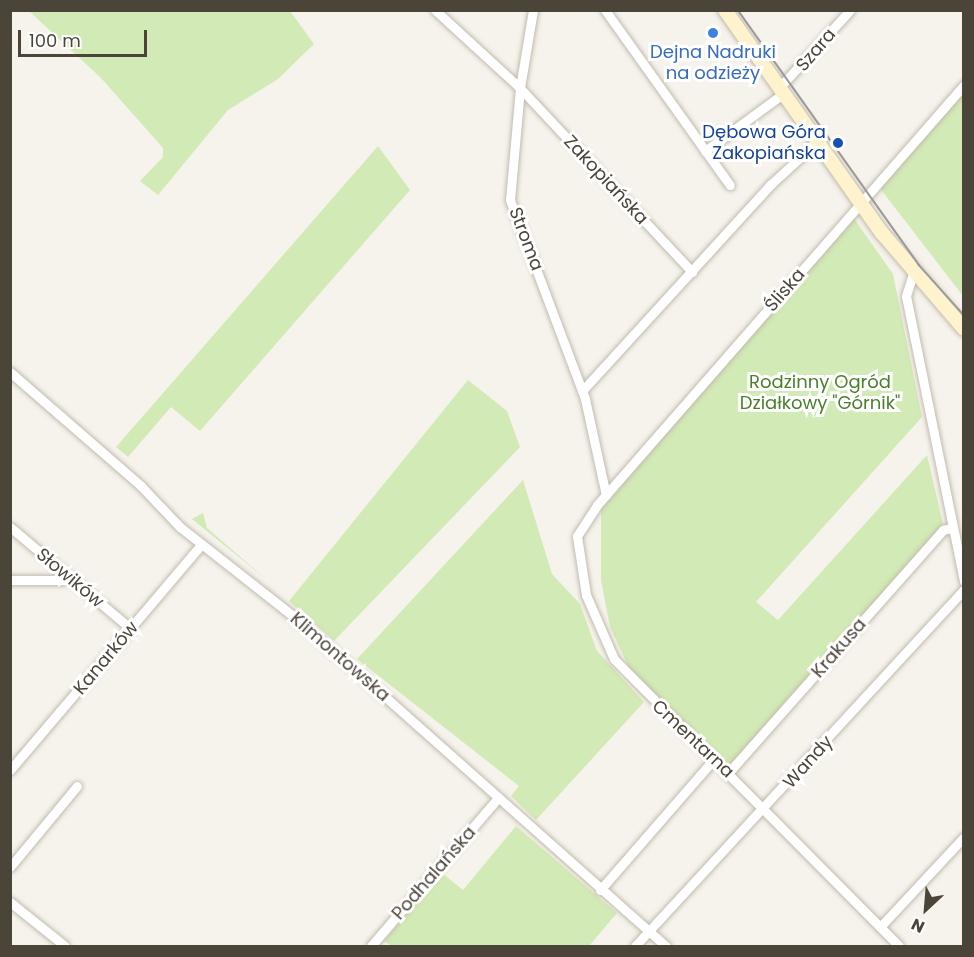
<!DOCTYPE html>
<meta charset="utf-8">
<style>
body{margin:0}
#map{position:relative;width:974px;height:957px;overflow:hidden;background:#f6f3ec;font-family:Poppins,sans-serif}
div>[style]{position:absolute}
.green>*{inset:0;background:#d2eab5}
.roads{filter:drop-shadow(0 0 2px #c2bbae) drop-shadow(0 0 2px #c2bbae)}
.street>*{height:9px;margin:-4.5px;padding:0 4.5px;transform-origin:4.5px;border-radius:4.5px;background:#fff}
.secondary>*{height:14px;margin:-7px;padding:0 7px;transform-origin:7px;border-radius:7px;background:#fff3cd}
.tram>*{height:1.5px;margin:-0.75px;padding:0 0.75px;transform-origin:0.75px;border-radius:0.75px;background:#9a9a9a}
.dots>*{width:16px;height:16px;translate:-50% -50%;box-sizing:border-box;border:3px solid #fff;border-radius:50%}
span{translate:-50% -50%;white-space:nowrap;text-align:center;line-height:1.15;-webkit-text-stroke:6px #fff;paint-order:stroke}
.street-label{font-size:18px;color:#4b4439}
.shop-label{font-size:18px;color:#366cbe}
.transit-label{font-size:18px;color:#164399}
.right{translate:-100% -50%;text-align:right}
.park-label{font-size:18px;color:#4a7f2a}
.frame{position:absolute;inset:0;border:12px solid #4b4439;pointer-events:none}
.north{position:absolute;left:896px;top:879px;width:60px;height:60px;-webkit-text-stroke:4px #fff;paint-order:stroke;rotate:206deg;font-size:16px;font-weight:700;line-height:24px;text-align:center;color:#4b4439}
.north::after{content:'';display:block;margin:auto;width:21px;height:27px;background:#4b4439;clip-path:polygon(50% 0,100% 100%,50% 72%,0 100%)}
.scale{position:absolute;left:18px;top:30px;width:129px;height:27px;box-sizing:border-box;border:3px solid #4b4439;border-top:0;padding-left:8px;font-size:18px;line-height:21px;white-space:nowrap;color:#4b4439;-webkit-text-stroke:4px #fff;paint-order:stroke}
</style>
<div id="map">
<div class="green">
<i style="clip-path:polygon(28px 10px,290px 11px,314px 44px,278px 79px,228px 110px,158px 195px,140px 181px,163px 157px,163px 148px,101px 78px)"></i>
<i style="clip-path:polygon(963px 92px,963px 296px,879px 187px)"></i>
<i style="clip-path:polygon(378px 146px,410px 190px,200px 431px,171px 407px,128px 457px,116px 447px)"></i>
<i style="clip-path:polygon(853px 217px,893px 274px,922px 417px,756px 602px,778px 620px,927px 455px,943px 524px,729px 766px,629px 668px,610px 627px,601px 580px,601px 509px)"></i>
<i style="clip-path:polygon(468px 380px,507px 411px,520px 447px,334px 641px,289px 601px)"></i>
<i style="clip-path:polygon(523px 480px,552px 574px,580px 604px,597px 651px,644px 702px,536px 820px,511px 796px,519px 786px,357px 659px)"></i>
<i style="clip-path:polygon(203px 513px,207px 528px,267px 580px,192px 519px)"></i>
<i style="clip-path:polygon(516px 826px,617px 913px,589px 946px,391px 946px,384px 941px,442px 873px,463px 890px)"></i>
</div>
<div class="roads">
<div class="street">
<i style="left:435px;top:10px;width:115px;rotate:42.5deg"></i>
<i style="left:520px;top:88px;width:112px;rotate:95.1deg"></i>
<i style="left:510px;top:200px;width:213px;rotate:69.3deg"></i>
<i style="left:585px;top:399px;width:98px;rotate:77.7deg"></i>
<i style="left:533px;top:10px;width:79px;rotate:99.5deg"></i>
<i style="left:520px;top:88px;width:252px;rotate:46.9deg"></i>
<i style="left:605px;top:10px;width:215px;rotate:54.5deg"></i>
<i style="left:780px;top:87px;width:104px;rotate:-47.7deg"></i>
<i style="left:705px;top:151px;width:98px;rotate:-36.3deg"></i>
<i style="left:913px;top:274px;width:23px;rotate:108deg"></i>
<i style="left:906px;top:296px;width:291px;rotate:78.5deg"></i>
<i style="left:10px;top:372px;width:174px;rotate:41deg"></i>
<i style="left:141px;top:486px;width:57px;rotate:46.4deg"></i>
<i style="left:180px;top:527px;width:155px;rotate:38.2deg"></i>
<i style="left:302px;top:623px;width:487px;rotate:41.6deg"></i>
<i style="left:582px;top:391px;width:279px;rotate:-47.6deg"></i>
<i style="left:770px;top:185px;width:64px;rotate:-42.5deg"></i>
<i style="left:10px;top:527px;width:157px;rotate:40.1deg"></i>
<i style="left:10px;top:580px;width:53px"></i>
<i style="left:63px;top:580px;width:7px;rotate:-45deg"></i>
<i style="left:10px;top:770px;width:295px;rotate:-49.7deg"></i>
<i style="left:729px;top:772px;width:323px;rotate:-48.5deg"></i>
<i style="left:943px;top:530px;width:9px;rotate:-13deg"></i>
<i style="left:10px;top:867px;width:105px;rotate:-50.4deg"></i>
<i style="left:600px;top:890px;width:174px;rotate:-49deg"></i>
<i style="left:10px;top:902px;width:70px;rotate:38.7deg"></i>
<i style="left:880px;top:927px;width:123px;rotate:-47deg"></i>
<i style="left:371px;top:946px;width:194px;rotate:-49.4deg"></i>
<i style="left:635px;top:946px;width:485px;rotate:-47.3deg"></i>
<i style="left:899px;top:946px;width:404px;rotate:-134.8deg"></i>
<i style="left:614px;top:659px;width:70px;rotate:-113.6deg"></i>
<i style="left:586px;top:595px;width:60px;rotate:-98.7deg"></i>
<i style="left:577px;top:536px;width:37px;rotate:-57deg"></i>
<i style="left:597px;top:505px;width:558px;rotate:-48.85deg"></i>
</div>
<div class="secondary">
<i style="left:725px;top:10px;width:273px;rotate:54.9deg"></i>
<i style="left:882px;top:233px;width:126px;rotate:49.5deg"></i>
</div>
</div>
<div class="tram">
<i style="left:738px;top:10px;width:313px;rotate:54.6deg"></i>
<i style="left:919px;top:265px;width:67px;rotate:48deg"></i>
</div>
<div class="dots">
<i style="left:713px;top:33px;background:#3f7fe0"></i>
<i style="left:838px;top:143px;background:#1a4fb4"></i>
</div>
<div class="street-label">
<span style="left:816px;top:50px;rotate:-49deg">Szara</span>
<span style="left:606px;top:180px;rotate:47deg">Zakopiańska</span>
<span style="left:526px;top:239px;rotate:69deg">Stroma</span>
<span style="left:785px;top:290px;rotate:-49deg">Śliska</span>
<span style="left:70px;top:578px;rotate:40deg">Słowików</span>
<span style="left:839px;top:648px;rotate:-49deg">Krakusa</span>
<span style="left:340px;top:657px;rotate:41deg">Klimontowska</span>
<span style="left:106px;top:658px;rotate:-50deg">Kanarków</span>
<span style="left:693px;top:739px;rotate:43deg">Cmentarna</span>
<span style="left:808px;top:762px;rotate:-48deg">Wandy</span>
<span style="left:434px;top:873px;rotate:-49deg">Podhalańska</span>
</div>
<div class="shop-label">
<span style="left:713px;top:63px">Dejna Nadruki<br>na odzieży</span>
</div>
<div class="transit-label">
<span class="right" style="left:826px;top:143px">Dębowa Góra<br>Zakopiańska</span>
</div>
<div class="park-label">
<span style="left:820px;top:393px">Rodzinny Ogród<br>Działkowy "Górnik"</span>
</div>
<div class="frame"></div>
<div class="north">N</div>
<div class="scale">100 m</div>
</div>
